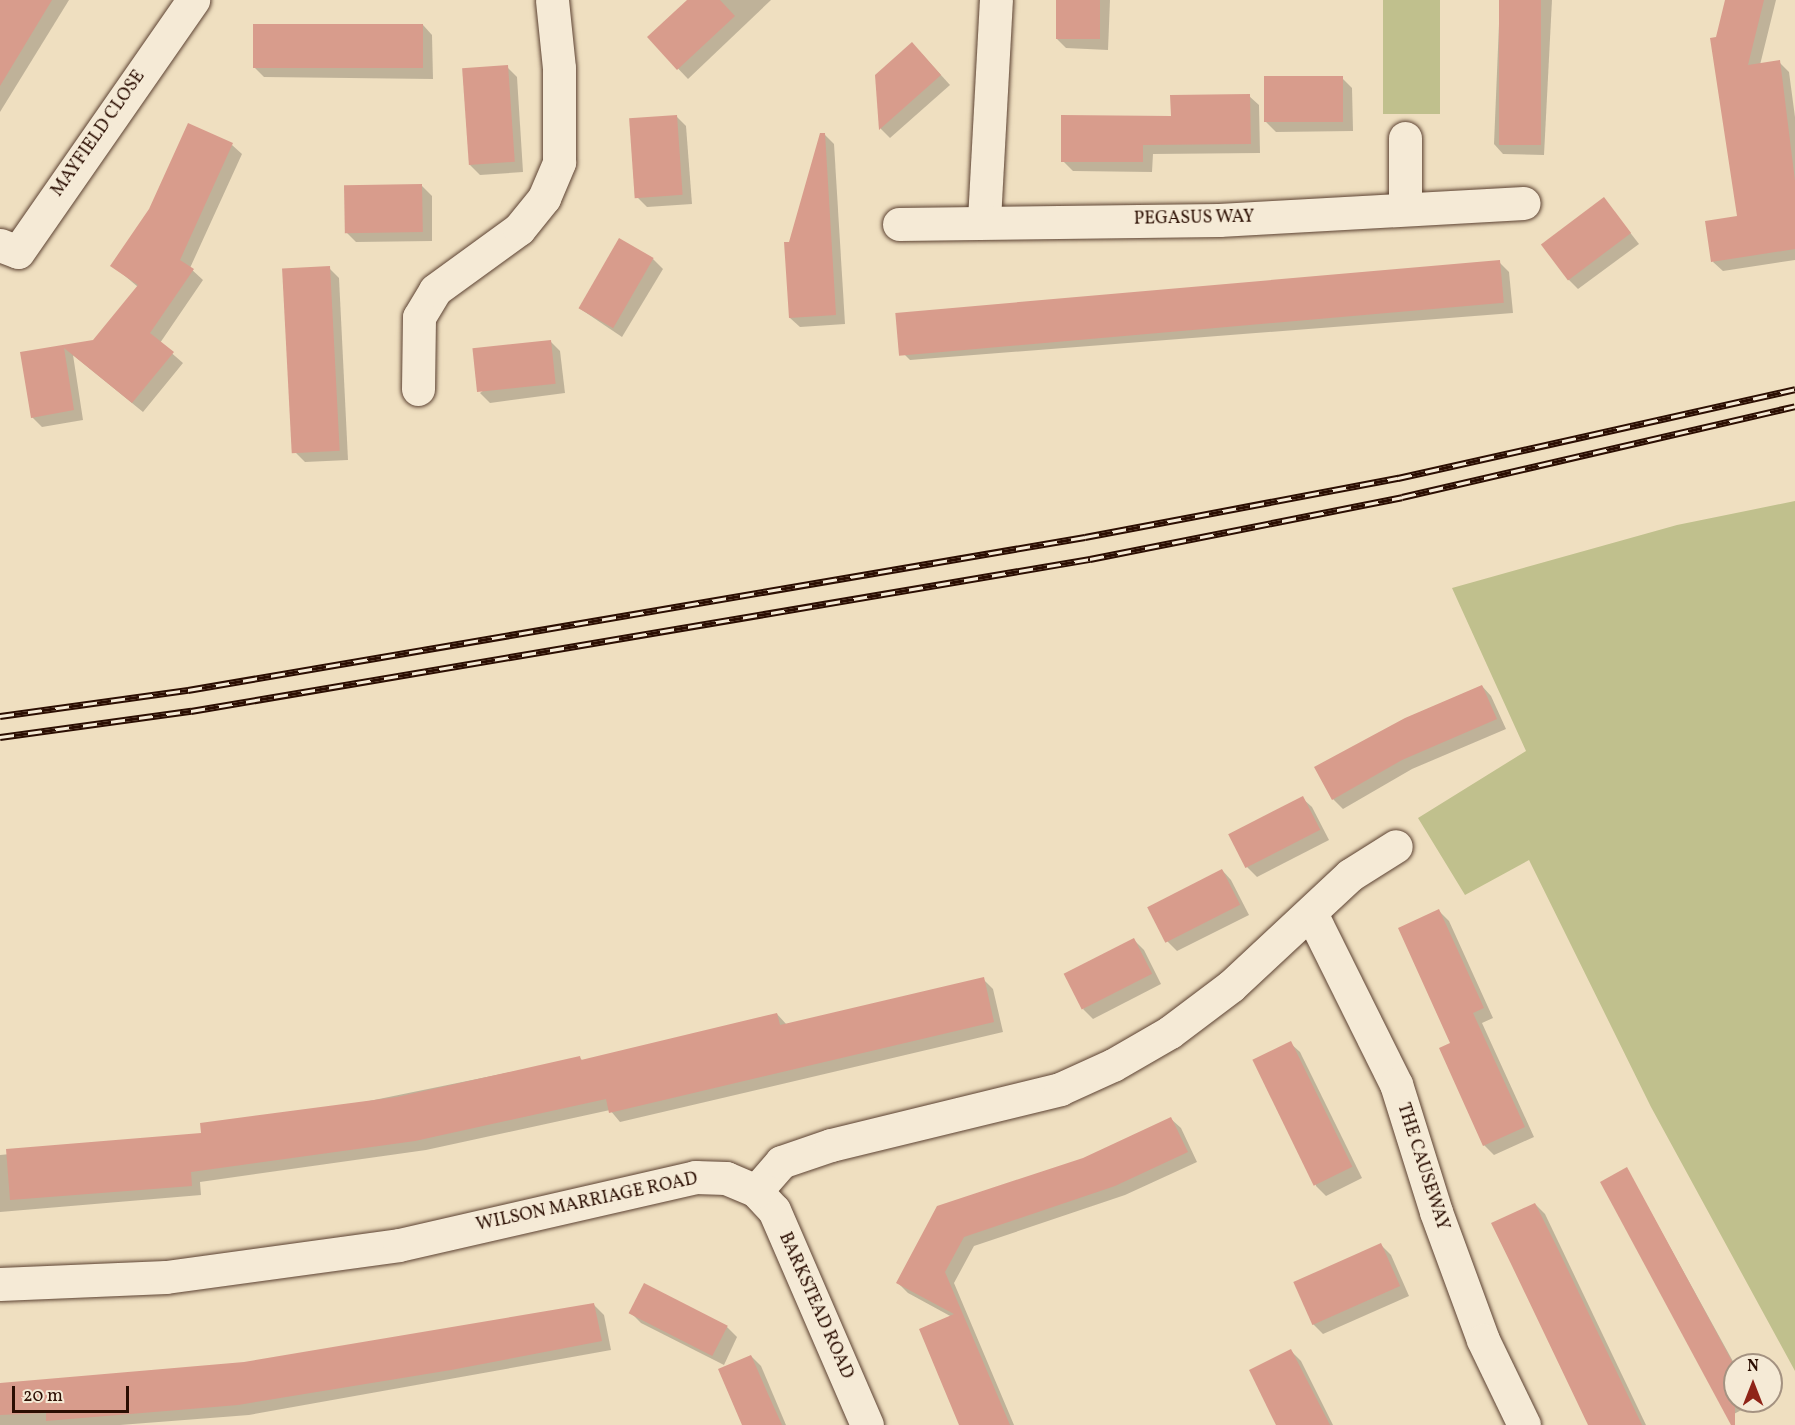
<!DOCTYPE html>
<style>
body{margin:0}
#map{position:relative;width:1795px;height:1425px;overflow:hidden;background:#efdfc0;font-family:Vollkorn,serif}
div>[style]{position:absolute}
.green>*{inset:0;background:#c0c08d;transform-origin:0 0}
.shadow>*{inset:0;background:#0003}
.building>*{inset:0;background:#d89c8c;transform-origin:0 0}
.roads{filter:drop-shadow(0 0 2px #5c4232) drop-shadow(0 0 2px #5c4232)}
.minor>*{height:33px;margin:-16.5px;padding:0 16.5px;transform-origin:16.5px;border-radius:16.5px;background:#f5ead6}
.rail>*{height:7px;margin-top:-3.5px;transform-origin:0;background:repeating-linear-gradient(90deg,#f5ead6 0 14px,#2b0e02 0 28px);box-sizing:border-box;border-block:2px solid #2b0e02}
span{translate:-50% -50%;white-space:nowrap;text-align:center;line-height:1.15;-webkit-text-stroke:5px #f5ead6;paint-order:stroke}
.street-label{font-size:18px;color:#2b0e02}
.north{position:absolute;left:1723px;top:1353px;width:60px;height:60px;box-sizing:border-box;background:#f5ead6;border:2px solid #a49281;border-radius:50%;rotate:0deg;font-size:16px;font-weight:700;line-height:24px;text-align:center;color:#2b0e02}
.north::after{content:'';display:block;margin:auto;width:21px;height:27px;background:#8f2418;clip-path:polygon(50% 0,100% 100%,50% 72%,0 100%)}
.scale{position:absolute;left:12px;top:1386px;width:117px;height:27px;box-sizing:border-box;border:3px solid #2b0e02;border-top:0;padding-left:8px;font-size:18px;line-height:21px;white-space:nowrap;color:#2b0e02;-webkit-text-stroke:4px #f5ead6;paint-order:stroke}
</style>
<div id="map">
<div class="green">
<i style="left:1383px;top:0;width:57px;height:114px"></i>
<i style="clip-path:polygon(1795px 501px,1795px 1371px,1651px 1107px,1529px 860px,1465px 895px,1418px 818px,1526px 751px,1452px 588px,1677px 525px)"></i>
</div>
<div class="shadow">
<i style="clip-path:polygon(0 0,69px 0,0 112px)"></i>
<i style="clip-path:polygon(688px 0,771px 0,688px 79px,649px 38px)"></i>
<i style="clip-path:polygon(1058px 0,1110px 0,1108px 50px,1066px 48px,1056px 38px)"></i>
<i style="clip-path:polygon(1500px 0,1552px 0,1544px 155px,1503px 154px,1494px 144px)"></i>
<i style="clip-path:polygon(1727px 0,1776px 0,1760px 65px,1779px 62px,1789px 72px,1795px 117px,1795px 260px,1723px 271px,1713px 262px,1739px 217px,1717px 39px)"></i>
<i style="clip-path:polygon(423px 25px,432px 35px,433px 79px,264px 77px,254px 67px)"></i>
<i style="clip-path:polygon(922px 54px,950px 85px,890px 138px,881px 129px,876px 75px)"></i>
<i style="clip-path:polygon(507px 67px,517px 77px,523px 172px,480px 175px,470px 165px)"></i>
<i style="clip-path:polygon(1342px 78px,1352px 88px,1353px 131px,1276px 132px,1266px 122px)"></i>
<i style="clip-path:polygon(1249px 96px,1259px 105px,1260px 153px,1153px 154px,1152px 172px,1073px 171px,1063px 161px,1172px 117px)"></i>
<i style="clip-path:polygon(676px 116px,686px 126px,692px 204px,647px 207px,637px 197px)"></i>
<i style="clip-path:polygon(824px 134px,834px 144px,845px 324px,800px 327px,790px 318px,790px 243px)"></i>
<i style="clip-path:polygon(232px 145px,242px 154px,190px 268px,203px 280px,160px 343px,183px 363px,143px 412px,73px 355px,83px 420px,42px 427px,32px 417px,22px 353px,94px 341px,138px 287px,112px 265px)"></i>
<i style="clip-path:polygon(422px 186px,432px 196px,432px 241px,356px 242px,346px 232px)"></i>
<i style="clip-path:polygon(1604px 199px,1639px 244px,1578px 289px,1568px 279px)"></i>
<i style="clip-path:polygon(653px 259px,663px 269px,622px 337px,579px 308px)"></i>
<i style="clip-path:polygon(1499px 262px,1509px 272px,1513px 313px,910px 360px,900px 350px)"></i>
<i style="clip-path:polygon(329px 268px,339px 278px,348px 460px,305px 462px,295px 452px)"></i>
<i style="clip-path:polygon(550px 341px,560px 351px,565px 393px,490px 403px,480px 393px)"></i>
<i style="clip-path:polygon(1482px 686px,1491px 696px,1506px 729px,1412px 769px,1343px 809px,1333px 799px)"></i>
<i style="clip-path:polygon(1302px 798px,1312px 807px,1329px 840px,1257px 877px,1247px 867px)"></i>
<i style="clip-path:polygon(1222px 870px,1231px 880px,1249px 915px,1177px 951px,1167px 941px)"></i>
<i style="clip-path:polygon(1439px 911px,1449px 921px,1493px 1018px,1482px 1023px,1534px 1137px,1494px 1155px,1484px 1145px,1452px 1044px)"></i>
<i style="clip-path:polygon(1134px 940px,1144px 950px,1161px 984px,1093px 1019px,1083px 1009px)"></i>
<i style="clip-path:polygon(983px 979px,993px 989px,1003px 1032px,620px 1122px,610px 1110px,426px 1150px,200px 1182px,201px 1195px,0 1212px,0 1155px,203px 1135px,580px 1058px,583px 1061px,777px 1014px,787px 1025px)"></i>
<i style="clip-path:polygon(1290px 1043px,1300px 1052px,1362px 1178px,1326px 1196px,1316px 1186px)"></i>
<i style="clip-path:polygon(1171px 1119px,1181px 1128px,1197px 1162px,1125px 1195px,974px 1246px,954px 1283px,1014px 1425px,961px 1425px,952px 1317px,908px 1293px,898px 1283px,938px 1208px,1083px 1160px)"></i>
<i style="clip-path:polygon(1627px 1169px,1735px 1365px,1735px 1401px,1755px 1403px,1730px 1416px)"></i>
<i style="clip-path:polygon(1535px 1204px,1545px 1214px,1646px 1425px,1590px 1425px)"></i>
<i style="clip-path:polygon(1381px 1245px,1391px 1255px,1409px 1296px,1323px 1334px,1313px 1324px)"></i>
<i style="clip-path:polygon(594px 1305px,604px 1315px,611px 1350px,249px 1415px,120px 1425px,0 1425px,0 1384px,244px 1363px)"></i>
<i style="clip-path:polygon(631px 1313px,727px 1327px,737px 1337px,724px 1365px,641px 1323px)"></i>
<i style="clip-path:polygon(1291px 1351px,1301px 1361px,1333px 1425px,1278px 1425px)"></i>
<i style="clip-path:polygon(751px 1356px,761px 1366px,786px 1425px,743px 1425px)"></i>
</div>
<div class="building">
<i style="clip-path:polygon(0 0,52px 0,0 86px)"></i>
<i style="clip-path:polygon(687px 0,720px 0,735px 16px,677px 70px,647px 37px)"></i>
<i style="left:1056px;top:0;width:44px;height:39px"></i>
<i style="left:1499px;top:0;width:42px;height:145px"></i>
<i style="clip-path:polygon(1725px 0,1764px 0,1748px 65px,1780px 60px,1795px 181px,1795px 249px,1711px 262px,1705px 221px,1737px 216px,1710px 38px,1716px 37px)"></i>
<i style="left:253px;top:24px;width:170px;height:44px"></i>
<i style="clip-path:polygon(912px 42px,941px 75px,879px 130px,875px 75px)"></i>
<i style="left:508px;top:65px;width:97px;height:46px;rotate:86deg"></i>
<i style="left:1343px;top:76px;width:46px;height:79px;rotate:90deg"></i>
<i style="clip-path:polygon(1250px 94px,1251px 144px,1143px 145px,1143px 162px,1061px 162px,1061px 115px,1171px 116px,1170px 95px)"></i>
<i style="left:677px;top:115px;width:80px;height:48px;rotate:86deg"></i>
<i style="clip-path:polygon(188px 123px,233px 143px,180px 260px,194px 269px,150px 333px,174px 352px,132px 403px,64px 348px,74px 410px,31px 418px,20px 352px,93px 340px,138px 285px,110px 266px,149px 209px)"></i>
<i style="clip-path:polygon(820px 133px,825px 133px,836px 315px,789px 318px,784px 242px,789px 242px)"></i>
<i style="left:422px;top:184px;width:48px;height:78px;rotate:89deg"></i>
<i style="left:1604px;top:197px;width:45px;height:79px;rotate:53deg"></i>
<i style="left:619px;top:238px;width:40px;height:81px;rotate:30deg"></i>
<i style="left:1500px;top:260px;width:43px;height:607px;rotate:85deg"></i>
<i style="left:330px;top:266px;width:185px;height:48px;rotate:87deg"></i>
<i style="left:551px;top:340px;width:44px;height:79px;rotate:84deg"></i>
<i style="clip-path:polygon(1482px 685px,1497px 719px,1402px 760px,1332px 800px,1314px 767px,1405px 718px)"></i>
<i style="left:1303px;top:796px;width:38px;height:84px;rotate:63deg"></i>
<i style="left:1222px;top:869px;width:40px;height:84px;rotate:63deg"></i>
<i style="clip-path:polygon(1439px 909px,1484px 1008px,1473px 1013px,1525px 1127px,1483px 1146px,1439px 1048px,1450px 1043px,1398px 928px)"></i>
<i style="left:1134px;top:938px;width:40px;height:79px;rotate:63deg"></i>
<i style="clip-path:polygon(984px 977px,994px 1022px,609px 1113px,606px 1099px,415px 1141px,191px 1172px,192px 1186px,10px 1200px,6px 1149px,201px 1133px,200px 1123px,397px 1097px,580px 1056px,581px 1060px,777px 1013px,780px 1025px)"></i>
<i style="left:1291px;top:1041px;width:140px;height:43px;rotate:64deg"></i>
<i style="clip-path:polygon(1171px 1117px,1188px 1152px,1115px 1186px,964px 1237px,945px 1272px,1010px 1425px,959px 1425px,919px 1329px,954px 1314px,896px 1283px,937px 1206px,1083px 1158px)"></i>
<i style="clip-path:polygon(1627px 1167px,1735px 1367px,1735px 1425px,1731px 1425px,1600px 1182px)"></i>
<i style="clip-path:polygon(1535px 1203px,1556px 1245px,1642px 1425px,1588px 1425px,1512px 1266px,1491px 1223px)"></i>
<i style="left:1381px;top:1243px;width:47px;height:96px;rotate:66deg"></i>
<i style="left:644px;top:1283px;width:94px;height:34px;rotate:27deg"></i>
<i style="clip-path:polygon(594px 1303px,602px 1341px,451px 1370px,238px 1405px,46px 1421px,46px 1413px,0 1415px,0 1383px,244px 1362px)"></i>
<i style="clip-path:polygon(1291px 1349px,1330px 1425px,1276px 1425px,1270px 1413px,1249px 1370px)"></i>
<i style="clip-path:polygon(751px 1355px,768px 1394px,782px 1425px,742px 1425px,718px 1369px)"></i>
</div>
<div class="roads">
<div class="minor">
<i style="left:1405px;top:138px;width:71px;rotate:90deg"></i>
<i style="left:984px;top:220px;width:220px;rotate:-86.9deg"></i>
<i style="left:899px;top:224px;width:320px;rotate:-0.7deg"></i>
<i style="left:1219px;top:220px;width:305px;rotate:-3.2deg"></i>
<i style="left:0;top:245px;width:19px;rotate:21deg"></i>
<i style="left:18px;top:252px;width:307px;rotate:-55.2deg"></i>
<i style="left:418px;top:389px;width:72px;rotate:-89.2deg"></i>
<i style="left:419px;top:317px;width:31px;rotate:-59deg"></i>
<i style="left:435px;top:290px;width:104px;rotate:-36deg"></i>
<i style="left:519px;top:229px;width:40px;rotate:-51deg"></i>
<i style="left:544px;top:198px;width:39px;rotate:-67deg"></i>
<i style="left:559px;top:162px;width:94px;rotate:-90deg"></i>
<i style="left:559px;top:68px;width:68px;rotate:-95.9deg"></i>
<i style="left:1311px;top:913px;width:191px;rotate:63.6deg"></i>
<i style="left:1396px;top:1084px;width:134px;rotate:72.6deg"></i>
<i style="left:1436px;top:1212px;width:136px;rotate:69.8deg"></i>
<i style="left:1483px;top:1340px;width:94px;rotate:64.2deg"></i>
<i style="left:756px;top:1191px;width:26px;rotate:47deg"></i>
<i style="left:774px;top:1210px;width:234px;rotate:66.6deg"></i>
<i style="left:0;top:1284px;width:166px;rotate:-2.4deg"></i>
<i style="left:166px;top:1277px;width:235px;rotate:-7.8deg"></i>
<i style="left:399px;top:1245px;width:304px;rotate:-12.9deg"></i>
<i style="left:695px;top:1177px;width:31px;rotate:2deg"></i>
<i style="left:726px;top:1178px;width:33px;rotate:23deg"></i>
<i style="left:756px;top:1191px;width:38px;rotate:-49deg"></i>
<i style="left:781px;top:1162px;width:53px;rotate:-18.8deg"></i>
<i style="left:831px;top:1145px;width:236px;rotate:-13.7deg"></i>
<i style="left:1060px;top:1089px;width:58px;rotate:-24.4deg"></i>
<i style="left:1113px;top:1065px;width:66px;rotate:-30.1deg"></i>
<i style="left:1170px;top:1032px;width:76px;rotate:-37deg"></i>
<i style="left:1231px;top:986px;width:163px;rotate:-43deg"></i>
<i style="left:1350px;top:875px;width:54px;rotate:-32.2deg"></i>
</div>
</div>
<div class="rail">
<i style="left:0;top:716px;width:190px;rotate:-7.9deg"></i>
<i style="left:188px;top:690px;width:910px;rotate:-9.68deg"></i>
<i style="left:1085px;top:537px;width:319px;rotate:-10.7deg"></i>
<i style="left:1398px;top:478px;width:407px;rotate:-12.6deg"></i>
<i style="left:0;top:737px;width:193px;rotate:-7.8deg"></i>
<i style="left:191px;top:711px;width:912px;rotate:-9.6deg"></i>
<i style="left:1090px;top:559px;width:318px;rotate:-11.2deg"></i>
<i style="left:1402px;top:497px;width:403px;rotate:-13deg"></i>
</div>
<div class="street-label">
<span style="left:99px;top:134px;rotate:-55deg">MAYFIELD CLOSE</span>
<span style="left:1194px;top:219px;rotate:-1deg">PEGASUS WAY</span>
<span style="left:1422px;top:1167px;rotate:72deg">THE CAUSEWAY</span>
<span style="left:587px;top:1203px;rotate:-12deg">WILSON MARRIAGE ROAD</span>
<span style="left:815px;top:1306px;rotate:66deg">BARKSTEAD ROAD</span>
</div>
<div class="north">N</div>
<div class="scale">20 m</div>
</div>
